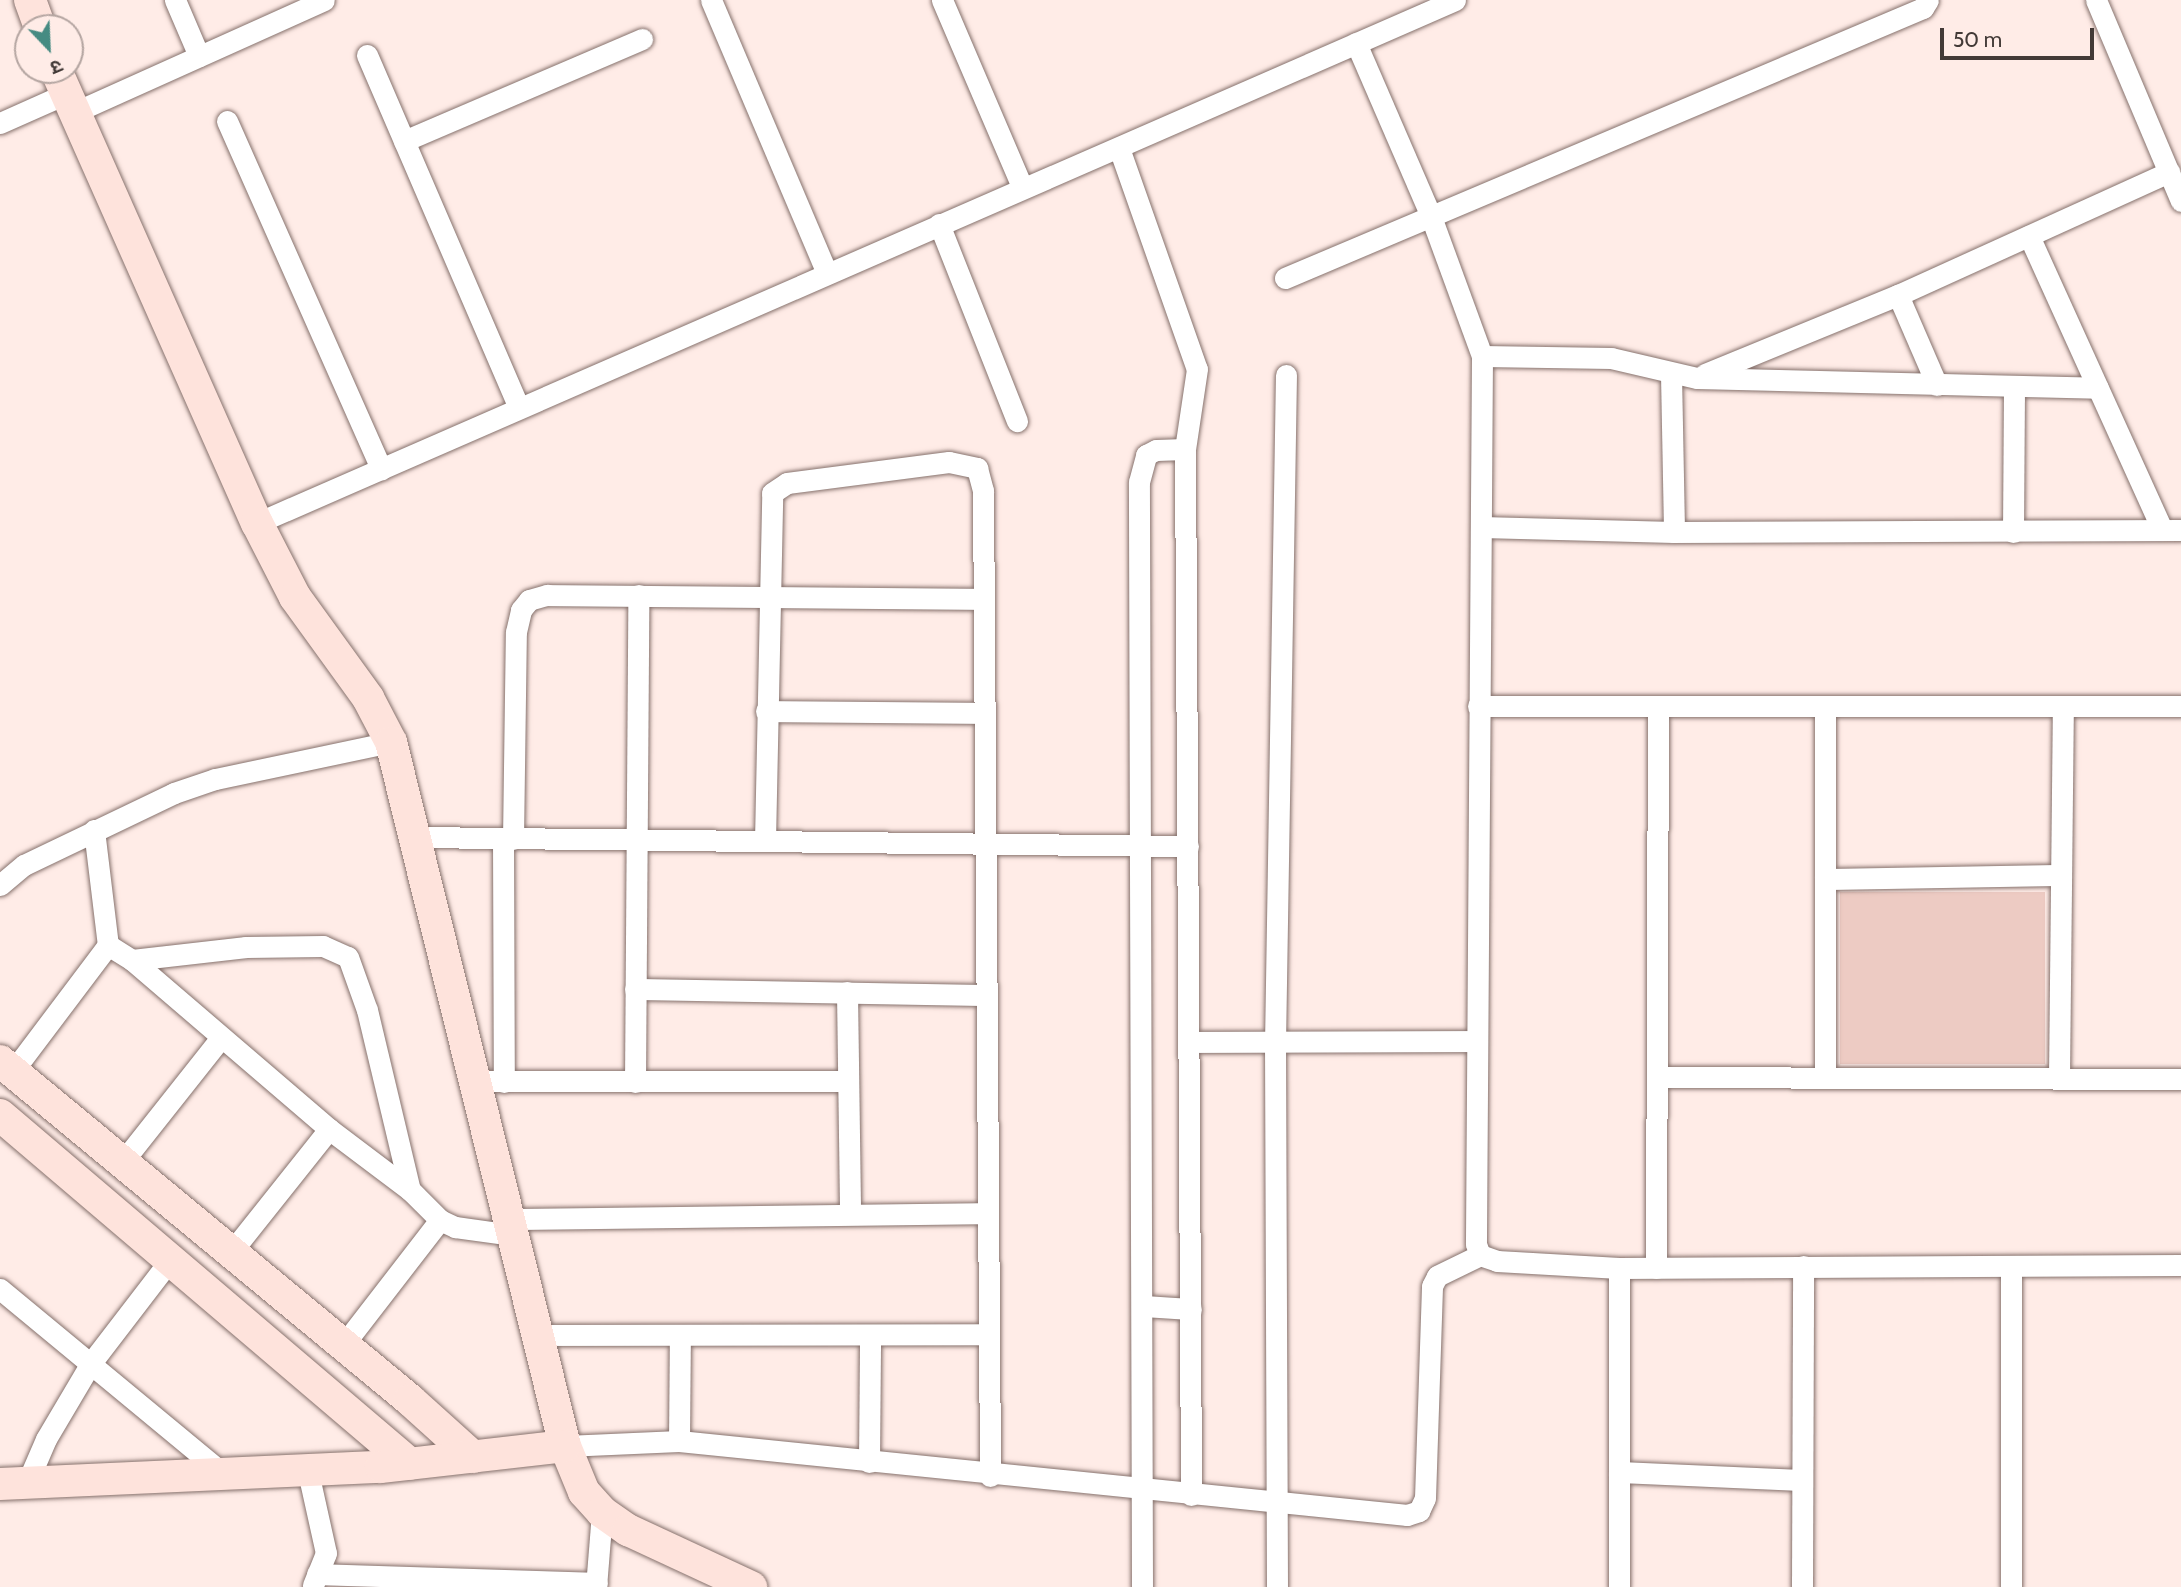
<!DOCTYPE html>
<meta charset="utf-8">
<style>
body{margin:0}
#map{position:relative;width:2181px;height:1587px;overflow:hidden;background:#ffece7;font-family:Cabin,"Noto Sans Devanagari",sans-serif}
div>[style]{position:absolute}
.green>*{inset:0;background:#edcbc3;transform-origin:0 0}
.roads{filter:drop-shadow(0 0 2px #86716c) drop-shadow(0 0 2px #86716c)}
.street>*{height:21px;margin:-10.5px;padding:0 10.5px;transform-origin:10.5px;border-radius:10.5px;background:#fff}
.secondary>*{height:32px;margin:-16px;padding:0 16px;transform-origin:16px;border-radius:16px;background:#fee3dc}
span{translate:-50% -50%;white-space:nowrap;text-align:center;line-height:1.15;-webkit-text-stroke:7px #ffece7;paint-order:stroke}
.north{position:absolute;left:14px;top:14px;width:70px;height:70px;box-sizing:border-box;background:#ffece7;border:2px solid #b4a5a1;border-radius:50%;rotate:157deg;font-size:19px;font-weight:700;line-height:28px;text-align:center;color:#433a37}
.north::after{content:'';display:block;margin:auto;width:24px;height:32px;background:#468b82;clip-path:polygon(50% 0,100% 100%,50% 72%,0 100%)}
.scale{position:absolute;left:1940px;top:28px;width:154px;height:32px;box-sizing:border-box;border:4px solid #433a37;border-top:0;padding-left:9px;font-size:21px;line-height:24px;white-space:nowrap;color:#433a37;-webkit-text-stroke:5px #ffece7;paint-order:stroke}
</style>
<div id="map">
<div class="green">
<i style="left:1840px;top:892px;width:205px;height:172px"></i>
</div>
<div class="roads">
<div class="street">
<i style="left:175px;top:0;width:61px;rotate:66.8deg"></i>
<i style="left:711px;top:0;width:297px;rotate:67deg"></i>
<i style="left:942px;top:0;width:203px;rotate:66.8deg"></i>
<i style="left:2096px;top:0;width:218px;rotate:67.1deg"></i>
<i style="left:1356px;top:43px;width:186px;rotate:66.6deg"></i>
<i style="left:1430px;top:214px;width:151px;rotate:69.9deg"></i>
<i style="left:1482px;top:356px;width:888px;rotate:90.39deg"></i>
<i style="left:1476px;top:1244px;width:12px;rotate:70deg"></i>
<i style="left:1480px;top:1255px;width:18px;rotate:19deg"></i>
<i style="left:1497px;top:1261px;width:122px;rotate:3.3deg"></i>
<i style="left:1619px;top:1268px;width:562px;rotate:-0.31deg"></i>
<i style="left:367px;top:55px;width:384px;rotate:66.7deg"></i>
<i style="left:73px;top:113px;width:275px;rotate:-24.2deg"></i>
<i style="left:227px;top:121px;width:381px;rotate:66.1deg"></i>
<i style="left:0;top:123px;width:71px;rotate:-24deg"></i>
<i style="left:404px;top:141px;width:259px;rotate:-23.2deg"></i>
<i style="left:1119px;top:148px;width:234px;rotate:70.6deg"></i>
<i style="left:1197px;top:369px;width:81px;rotate:98.5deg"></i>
<i style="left:1185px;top:449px;width:1046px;rotate:89.67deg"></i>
<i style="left:939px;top:224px;width:212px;rotate:68.4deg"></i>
<i style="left:2029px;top:236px;width:322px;rotate:65.6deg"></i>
<i style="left:1285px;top:278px;width:693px;rotate:-22.94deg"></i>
<i style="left:1923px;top:8px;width:9px;rotate:-58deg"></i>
<i style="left:1898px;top:295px;width:98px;rotate:66.6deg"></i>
<i style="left:1482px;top:356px;width:129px;rotate:0.9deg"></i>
<i style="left:1611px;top:358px;width:88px;rotate:13.1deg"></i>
<i style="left:1697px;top:378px;width:401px;rotate:1.4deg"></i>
<i style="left:1671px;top:374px;width:158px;rotate:88.9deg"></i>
<i style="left:1705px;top:374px;width:209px;rotate:-22.3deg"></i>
<i style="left:1898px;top:295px;width:298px;rotate:-24.4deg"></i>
<i style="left:257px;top:523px;width:1307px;rotate:-23.58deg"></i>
<i style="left:1481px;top:527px;width:193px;rotate:1.5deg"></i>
<i style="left:1674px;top:532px;width:507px;rotate:-0.23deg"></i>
<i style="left:2013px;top:532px;width:146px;rotate:-89.6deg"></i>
<i style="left:1478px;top:706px;width:703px"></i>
<i style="left:766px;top:711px;width:217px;rotate:0.5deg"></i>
<i style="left:94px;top:830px;width:116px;rotate:83.1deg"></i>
<i style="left:108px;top:945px;width:28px;rotate:32deg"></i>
<i style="left:132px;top:960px;width:260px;rotate:40.6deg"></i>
<i style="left:329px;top:1129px;width:101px;rotate:37deg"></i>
<i style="left:410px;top:1190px;width:42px;rotate:45deg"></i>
<i style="left:440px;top:1220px;width:17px;rotate:25deg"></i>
<i style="left:455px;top:1227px;width:59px;rotate:7.9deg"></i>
<i style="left:416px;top:837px;width:772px;rotate:0.67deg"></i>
<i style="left:503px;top:838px;width:244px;rotate:89.8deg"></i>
<i style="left:513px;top:839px;width:207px;rotate:-89.2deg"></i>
<i style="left:516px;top:632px;width:23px;rotate:-77deg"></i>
<i style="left:521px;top:610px;width:13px;rotate:-51deg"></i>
<i style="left:529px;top:600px;width:19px;rotate:-16deg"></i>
<i style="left:547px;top:595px;width:435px;rotate:0.5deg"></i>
<i style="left:765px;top:841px;width:348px;rotate:-88.8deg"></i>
<i style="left:772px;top:493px;width:18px;rotate:-34deg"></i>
<i style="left:787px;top:483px;width:163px;rotate:-7.4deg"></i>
<i style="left:949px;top:462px;width:29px;rotate:12deg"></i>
<i style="left:977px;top:468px;width:24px;rotate:75deg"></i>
<i style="left:983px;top:491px;width:985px;rotate:89.59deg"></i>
<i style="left:1825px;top:879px;width:235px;rotate:-1deg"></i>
<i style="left:0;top:885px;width:31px;rotate:-40deg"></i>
<i style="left:24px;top:865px;width:166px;rotate:-25.6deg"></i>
<i style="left:174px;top:793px;width:43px;rotate:-18.9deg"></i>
<i style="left:215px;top:779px;width:180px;rotate:-11.9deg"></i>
<i style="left:132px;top:960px;width:115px;rotate:-6.5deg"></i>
<i style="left:246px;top:947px;width:77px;rotate:-0.7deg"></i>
<i style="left:323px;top:946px;width:27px;rotate:24deg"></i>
<i style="left:348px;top:957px;width:56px;rotate:70.3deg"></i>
<i style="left:367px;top:1010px;width:185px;rotate:76.6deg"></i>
<i style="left:635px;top:989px;width:351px;rotate:1deg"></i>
<i style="left:847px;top:992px;width:222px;rotate:89.2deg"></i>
<i style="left:1190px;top:1042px;width:286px;rotate:-0.2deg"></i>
<i style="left:13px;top:1071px;width:158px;rotate:-53deg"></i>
<i style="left:1658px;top:1077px;width:523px;rotate:0.22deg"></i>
<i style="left:1825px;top:1078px;width:371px;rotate:-90deg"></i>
<i style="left:2059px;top:1078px;width:372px;rotate:-89.4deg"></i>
<i style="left:475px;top:1081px;width:373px"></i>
<i style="left:635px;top:1082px;width:487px;rotate:-89.6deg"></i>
<i style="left:124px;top:1160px;width:154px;rotate:-51.6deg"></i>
<i style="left:509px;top:1219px;width:479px;rotate:-0.7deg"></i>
<i style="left:232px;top:1251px;width:156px;rotate:-51.5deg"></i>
<i style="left:2011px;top:1266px;width:321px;rotate:90deg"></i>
<i style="left:1656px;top:1268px;width:561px;rotate:-89.8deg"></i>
<i style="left:0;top:1289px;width:293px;rotate:39.6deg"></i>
<i style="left:1143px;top:1306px;width:48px;rotate:3.6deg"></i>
<i style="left:538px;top:1335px;width:451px;rotate:-0.1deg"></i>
<i style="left:344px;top:1344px;width:157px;rotate:-52.3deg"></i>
<i style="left:679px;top:1441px;width:106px;rotate:-89.5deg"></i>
<i style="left:565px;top:1446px;width:114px;rotate:-2.5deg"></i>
<i style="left:679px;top:1441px;width:732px;rotate:5.8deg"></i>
<i style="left:1407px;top:1515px;width:13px;rotate:-18deg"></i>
<i style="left:1419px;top:1511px;width:14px;rotate:-65deg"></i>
<i style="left:1425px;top:1498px;width:212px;rotate:-88.1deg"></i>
<i style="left:1432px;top:1286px;width:11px;rotate:-63deg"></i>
<i style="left:1437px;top:1276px;width:48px;rotate:-26deg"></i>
<i style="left:869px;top:1462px;width:127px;rotate:-89.5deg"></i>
<i style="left:308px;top:1472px;width:83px;rotate:77.5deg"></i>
<i style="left:326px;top:1553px;width:35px;rotate:112deg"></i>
<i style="left:1619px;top:1472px;width:183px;rotate:2.5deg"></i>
<i style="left:27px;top:1483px;width:48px;rotate:-66.6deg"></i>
<i style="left:46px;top:1439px;width:88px;rotate:-59.4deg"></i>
<i style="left:91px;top:1363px;width:130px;rotate:-52.5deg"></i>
<i style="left:317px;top:1574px;width:280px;rotate:1.8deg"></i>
<i style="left:596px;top:1587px;width:75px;rotate:-85.4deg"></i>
<i style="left:1142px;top:1587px;width:1105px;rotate:-90.16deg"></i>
<i style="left:1139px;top:482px;width:28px;rotate:-75deg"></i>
<i style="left:1146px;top:455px;width:11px;rotate:-27deg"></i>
<i style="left:1156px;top:450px;width:29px;rotate:-2deg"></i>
<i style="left:1277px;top:1587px;width:543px;rotate:-90.21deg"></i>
<i style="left:1275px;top:1044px;width:669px;rotate:-89.06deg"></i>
<i style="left:1619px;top:1587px;width:319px;rotate:-90deg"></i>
<i style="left:1802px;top:1587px;width:321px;rotate:-89.8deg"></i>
</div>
<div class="secondary">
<i style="left:30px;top:0;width:30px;rotate:70deg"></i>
<i style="left:56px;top:70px;width:496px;rotate:66.1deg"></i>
<i style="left:257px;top:523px;width:83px;rotate:62.8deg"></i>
<i style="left:295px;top:597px;width:125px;rotate:54.1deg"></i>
<i style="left:368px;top:698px;width:50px;rotate:62.4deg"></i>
<i style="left:391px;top:742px;width:725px;rotate:76.12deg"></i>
<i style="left:565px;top:1446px;width:50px;rotate:67.6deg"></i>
<i style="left:584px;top:1492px;width:27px;rotate:48deg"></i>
<i style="left:602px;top:1512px;width:32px;rotate:35deg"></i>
<i style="left:628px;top:1530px;width:136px;rotate:24.9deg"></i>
<i style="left:0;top:1061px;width:532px;rotate:39.58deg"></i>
<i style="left:410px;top:1400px;width:85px;rotate:42.1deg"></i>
<i style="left:0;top:1115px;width:538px;rotate:40.41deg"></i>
<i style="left:0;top:1484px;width:381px;rotate:-2.6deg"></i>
<i style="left:381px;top:1467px;width:185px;rotate:-6.5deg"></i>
</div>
</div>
<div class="north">उ</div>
<div class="scale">50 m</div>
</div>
